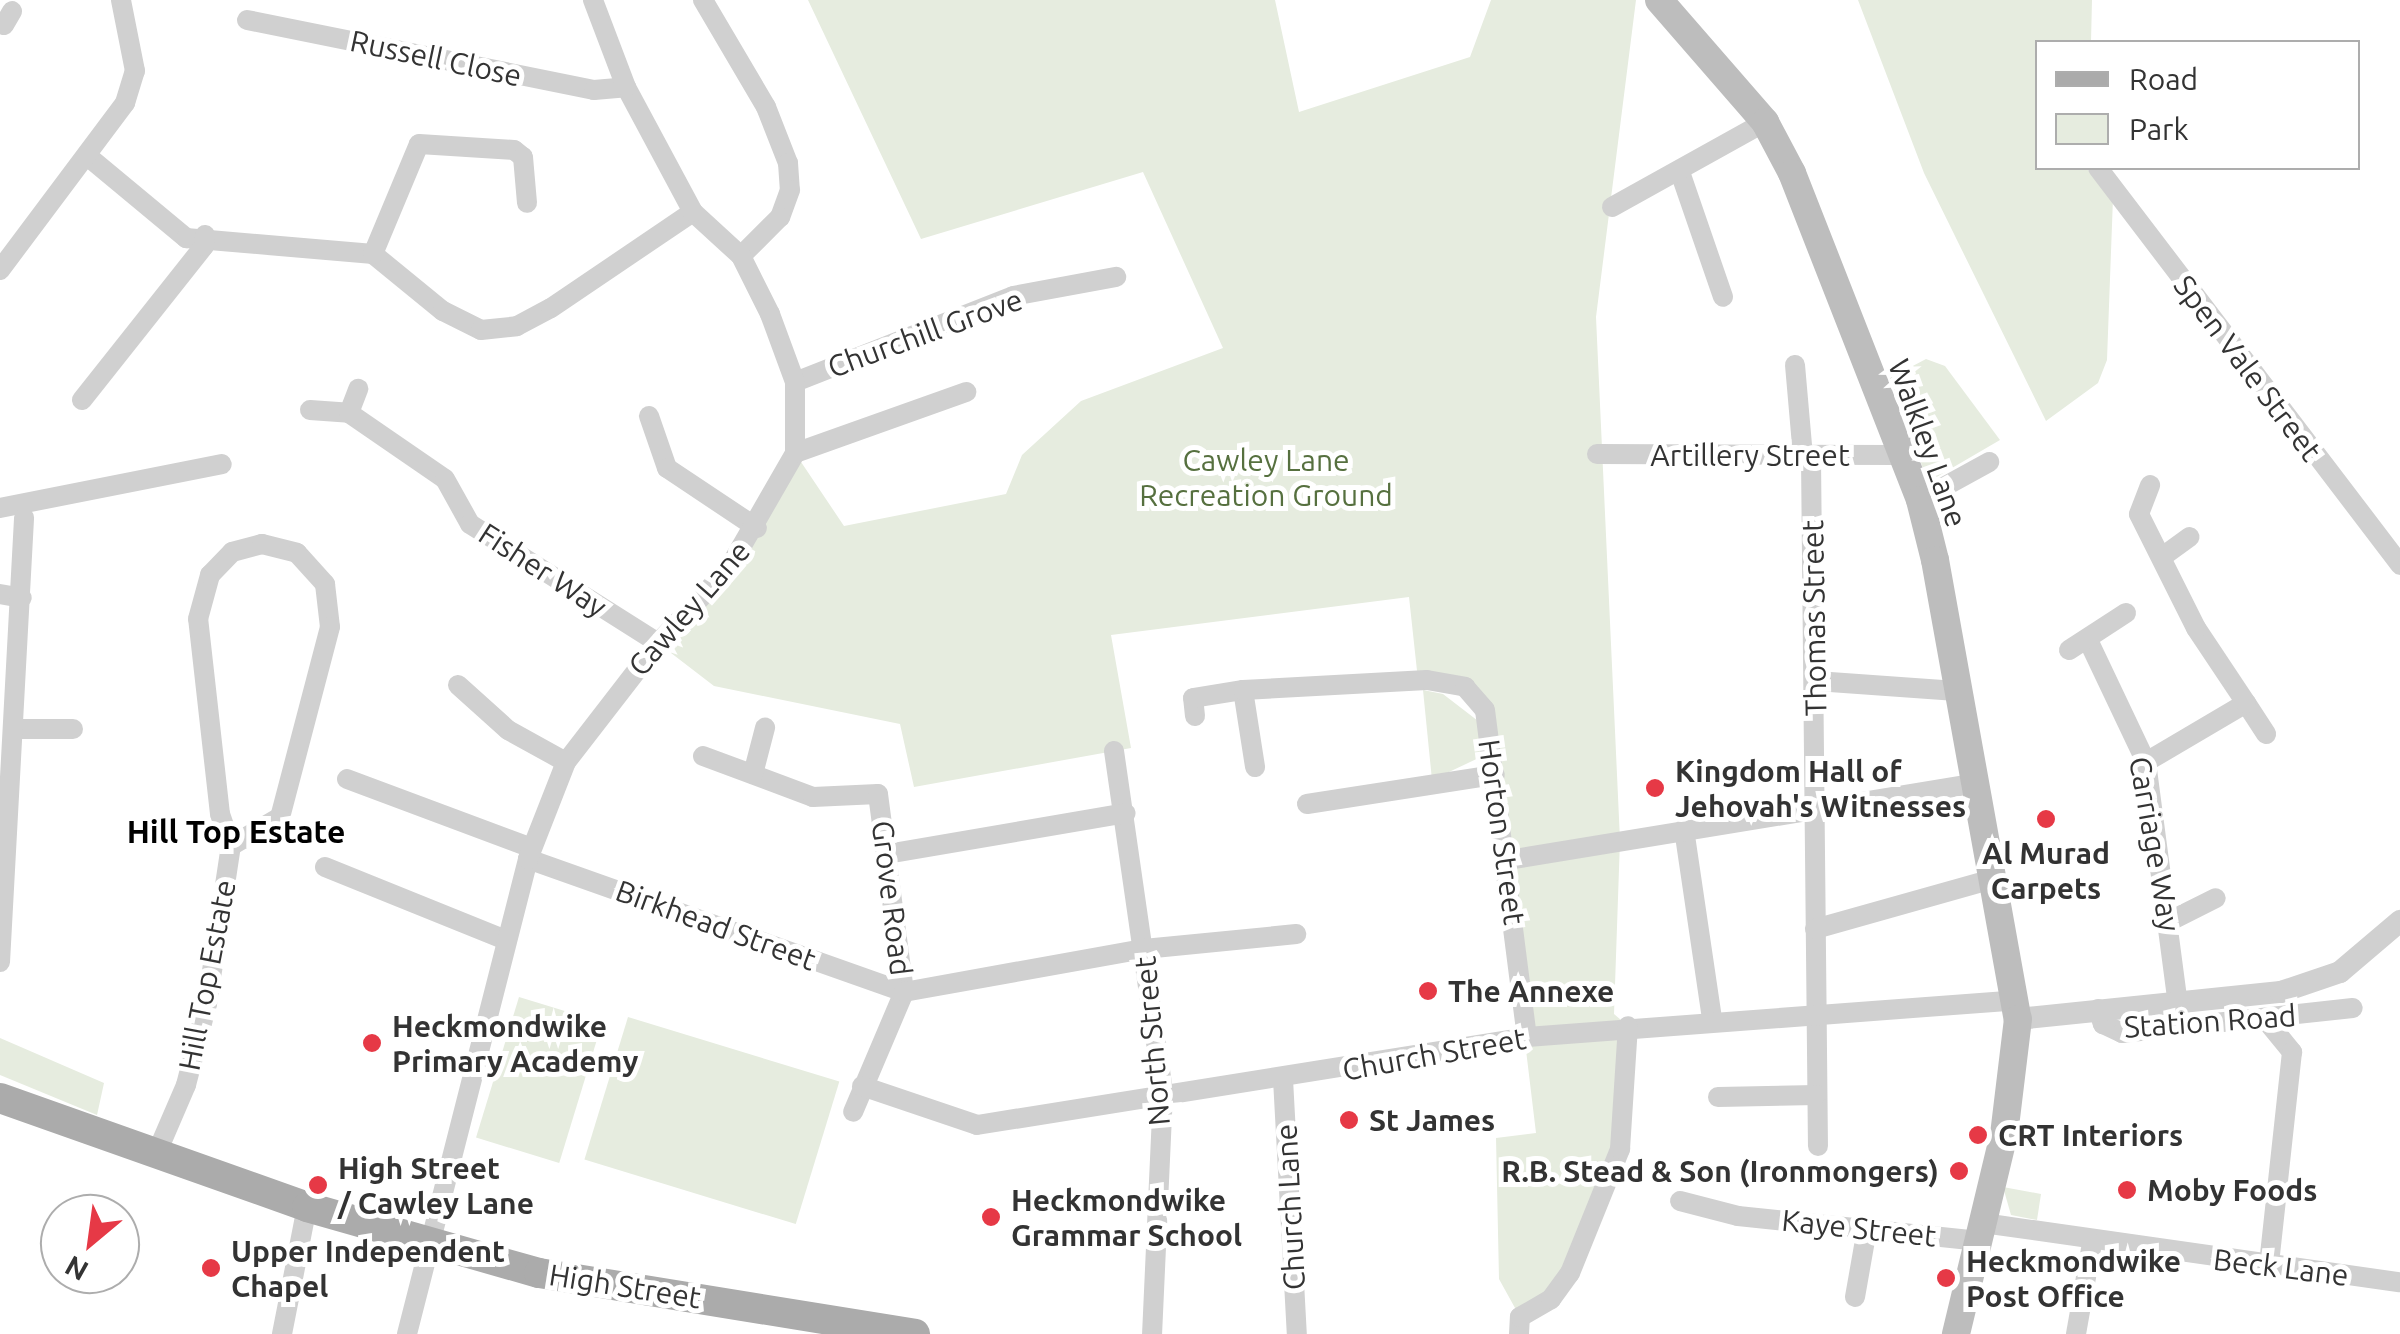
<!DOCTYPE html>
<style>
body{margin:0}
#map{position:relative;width:2400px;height:1334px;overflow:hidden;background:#fff;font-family:Ubuntu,sans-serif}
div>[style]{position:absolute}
.green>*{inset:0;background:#e6ecdf;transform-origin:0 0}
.minor>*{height:20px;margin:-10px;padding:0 10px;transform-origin:10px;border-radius:10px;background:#d0d0d0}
.tertiary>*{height:22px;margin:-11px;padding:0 11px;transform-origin:11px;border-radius:11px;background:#d0d0d0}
.secondary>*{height:28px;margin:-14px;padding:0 14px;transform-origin:14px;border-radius:14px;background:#bdbdbd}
.primary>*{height:30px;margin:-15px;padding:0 15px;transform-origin:15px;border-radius:15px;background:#ababab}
.dots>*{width:28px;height:28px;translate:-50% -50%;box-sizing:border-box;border:5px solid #fff;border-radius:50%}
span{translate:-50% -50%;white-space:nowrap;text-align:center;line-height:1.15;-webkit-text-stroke:10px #fff;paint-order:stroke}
.street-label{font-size:30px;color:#333}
.park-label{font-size:30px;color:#56703f}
.poi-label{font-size:30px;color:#333;font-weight:700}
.left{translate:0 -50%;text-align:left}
.right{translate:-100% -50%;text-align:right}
.neighbourhood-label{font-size:32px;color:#000;font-weight:700}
.legend{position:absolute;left:2035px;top:40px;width:325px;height:130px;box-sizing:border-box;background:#fff;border:2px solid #adadad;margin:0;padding:12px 18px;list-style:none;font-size:30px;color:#333}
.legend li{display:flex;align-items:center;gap:20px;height:50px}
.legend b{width:50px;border:2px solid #adadad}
.north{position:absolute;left:40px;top:1194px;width:100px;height:100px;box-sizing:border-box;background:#fff;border:2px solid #adadad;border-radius:50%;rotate:209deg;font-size:28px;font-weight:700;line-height:40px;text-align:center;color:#333}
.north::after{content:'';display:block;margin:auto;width:35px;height:45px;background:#e63946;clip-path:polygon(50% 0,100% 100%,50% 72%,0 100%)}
</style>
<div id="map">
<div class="green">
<i style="clip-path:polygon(808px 0,1275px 0,1299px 112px,1470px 57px,1491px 0,1636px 0,1596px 317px,1620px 840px,1614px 1014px,1628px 1026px,1620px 1149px,1570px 1273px,1520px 1317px,1499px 1279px,1496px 1138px,1536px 1133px,1485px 710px,1465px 687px,1418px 680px,1409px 597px,1111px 635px,1131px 748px,914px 787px,900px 724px,714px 686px,658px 643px,729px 568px,795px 453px,844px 526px,1006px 494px,1022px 455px,1081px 401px,1223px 348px,1143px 172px,921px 239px)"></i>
<i style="clip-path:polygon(1858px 0,2092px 0,2091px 42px,2038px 42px,2038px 168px,2086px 168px,2113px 198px,2107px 360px,2098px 383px,2046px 421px,1924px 173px)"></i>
<i style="clip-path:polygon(1926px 359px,1945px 366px,2000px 440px,1928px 482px,1890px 378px)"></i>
<i style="clip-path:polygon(1423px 690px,1443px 694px,1482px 724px,1485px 755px,1432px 780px)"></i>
<i style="left:519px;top:997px;width:87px;height:147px;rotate:17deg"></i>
<i style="left:628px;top:1017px;width:221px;height:149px;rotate:17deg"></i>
<i style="clip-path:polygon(0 1038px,104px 1083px,97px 1115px,0 1075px)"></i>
<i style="clip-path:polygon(2003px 1187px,2041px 1194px,2037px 1220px,2011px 1215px)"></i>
</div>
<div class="minor">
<i style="left:703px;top:0;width:124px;rotate:59.5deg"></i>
<i style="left:766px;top:107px;width:60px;rotate:68.6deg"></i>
<i style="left:788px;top:163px;width:27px;rotate:86deg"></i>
<i style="left:790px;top:190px;width:29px;rotate:110deg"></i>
<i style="left:780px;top:217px;width:55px;rotate:135deg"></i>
<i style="left:247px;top:20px;width:354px;rotate:11.4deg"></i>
<i style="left:594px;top:90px;width:32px;rotate:-5deg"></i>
<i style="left:4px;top:25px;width:16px;rotate:-60deg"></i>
<i style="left:91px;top:159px;width:124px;rotate:39.7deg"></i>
<i style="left:186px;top:238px;width:188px;rotate:4.9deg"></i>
<i style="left:373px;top:254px;width:90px;rotate:39.2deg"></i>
<i style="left:443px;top:311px;width:42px;rotate:26.6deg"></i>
<i style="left:481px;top:330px;width:36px;rotate:-6deg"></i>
<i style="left:517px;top:326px;width:38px;rotate:-28deg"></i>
<i style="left:551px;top:308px;width:171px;rotate:-34.1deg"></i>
<i style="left:2098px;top:168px;width:499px;rotate:52.7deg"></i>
<i style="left:1680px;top:172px;width:132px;rotate:71deg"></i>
<i style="left:1612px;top:207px;width:175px;rotate:-29.1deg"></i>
<i style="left:373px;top:254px;width:119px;rotate:-67.3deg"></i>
<i style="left:419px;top:144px;width:95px;rotate:3.6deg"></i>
<i style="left:514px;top:150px;width:11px;rotate:38deg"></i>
<i style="left:523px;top:157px;width:46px;rotate:85deg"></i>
<i style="left:0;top:270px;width:209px;rotate:-53.2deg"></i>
<i style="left:125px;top:103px;width:34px;rotate:-73deg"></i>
<i style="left:135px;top:71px;width:72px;rotate:-101.2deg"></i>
<i style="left:1795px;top:365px;width:91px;rotate:85deg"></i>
<i style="left:795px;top:382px;width:234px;rotate:-21.5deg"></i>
<i style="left:1013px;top:296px;width:105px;rotate:-10.5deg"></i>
<i style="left:82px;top:400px;width:196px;rotate:-51.6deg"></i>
<i style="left:204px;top:246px;width:11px;rotate:-85deg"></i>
<i style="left:310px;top:410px;width:39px;rotate:4deg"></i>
<i style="left:349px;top:413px;width:26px;rotate:-69deg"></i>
<i style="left:349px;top:413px;width:116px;rotate:34.5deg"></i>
<i style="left:445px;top:479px;width:51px;rotate:60.9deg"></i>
<i style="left:470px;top:524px;width:222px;rotate:32.3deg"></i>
<i style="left:649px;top:416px;width:55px;rotate:70.9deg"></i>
<i style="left:667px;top:468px;width:108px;rotate:33.7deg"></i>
<i style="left:795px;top:453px;width:182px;rotate:-19.6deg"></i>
<i style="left:1597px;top:454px;width:306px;rotate:0.2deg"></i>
<i style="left:1811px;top:458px;width:688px;rotate:89.42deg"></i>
<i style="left:1920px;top:500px;width:79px;rotate:-28.8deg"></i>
<i style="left:0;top:508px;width:226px;rotate:-11.2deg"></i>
<i style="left:2162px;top:557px;width:34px;rotate:-36deg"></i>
<i style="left:0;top:594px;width:22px;rotate:10deg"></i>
<i style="left:2088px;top:640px;width:135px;rotate:64.6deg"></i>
<i style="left:2146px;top:762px;width:239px;rotate:82.5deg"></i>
<i style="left:2069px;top:650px;width:68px;rotate:-33deg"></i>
<i style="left:1816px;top:681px;width:141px;rotate:4.1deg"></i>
<i style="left:458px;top:685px;width:67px;rotate:42deg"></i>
<i style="left:508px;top:730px;width:66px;rotate:28.9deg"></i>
<i style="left:1243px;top:690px;width:78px;rotate:81.1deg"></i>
<i style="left:2246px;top:703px;width:37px;rotate:57deg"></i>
<i style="left:1195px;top:716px;width:18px;rotate:-96deg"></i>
<i style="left:1193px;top:698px;width:51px;rotate:-9.1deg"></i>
<i style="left:1243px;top:690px;width:184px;rotate:-3.1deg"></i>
<i style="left:1427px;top:680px;width:39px;rotate:10deg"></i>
<i style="left:1465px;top:687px;width:30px;rotate:49deg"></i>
<i style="left:1485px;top:710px;width:330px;rotate:82.7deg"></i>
<i style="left:17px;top:729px;width:56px"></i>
<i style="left:1114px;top:751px;width:345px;rotate:81.8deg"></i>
<i style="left:1163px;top:1093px;width:241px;rotate:92.6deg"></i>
<i style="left:703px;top:756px;width:117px;rotate:20.4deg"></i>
<i style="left:813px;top:797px;width:65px;rotate:-2.6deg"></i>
<i style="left:878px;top:794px;width:200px;rotate:82.5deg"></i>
<i style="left:904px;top:992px;width:130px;rotate:113deg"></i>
<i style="left:2146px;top:762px;width:116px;rotate:-30.5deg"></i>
<i style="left:2246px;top:703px;width:90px;rotate:-123.7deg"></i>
<i style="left:2196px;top:628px;width:127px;rotate:-116.6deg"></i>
<i style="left:2139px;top:514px;width:31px;rotate:-69deg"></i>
<i style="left:753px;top:774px;width:48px;rotate:-75.4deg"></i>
<i style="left:347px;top:779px;width:197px;rotate:20.5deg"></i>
<i style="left:1307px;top:804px;width:190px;rotate:-8.8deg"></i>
<i style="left:1684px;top:829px;width:192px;rotate:81.6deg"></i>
<i style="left:887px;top:854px;width:242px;rotate:-9.7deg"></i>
<i style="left:528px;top:859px;width:399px;rotate:19.5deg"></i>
<i style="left:904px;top:992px;width:244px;rotate:-10.2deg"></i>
<i style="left:1144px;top:949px;width:153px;rotate:-5.6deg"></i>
<i style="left:1508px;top:860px;width:469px;rotate:-9.3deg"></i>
<i style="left:325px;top:867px;width:195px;rotate:22deg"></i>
<i style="left:2170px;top:921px;width:51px;rotate:-26.6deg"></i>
<i style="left:1815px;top:929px;width:185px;rotate:-15.7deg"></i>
<i style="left:0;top:962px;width:445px;rotate:-86.9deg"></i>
<i style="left:2098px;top:1009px;width:16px;rotate:72deg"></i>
<i style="left:2103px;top:1024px;width:21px;rotate:25deg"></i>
<i style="left:2122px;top:1033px;width:232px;rotate:-6.2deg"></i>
<i style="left:2265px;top:1019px;width:43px;rotate:50.7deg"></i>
<i style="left:2292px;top:1052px;width:214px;rotate:96.2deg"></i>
<i style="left:1283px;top:1079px;width:255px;rotate:86.9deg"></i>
<i style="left:862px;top:1086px;width:121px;rotate:18.7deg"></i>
<i style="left:977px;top:1125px;width:557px;rotate:-9.09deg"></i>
<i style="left:1527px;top:1037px;width:488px;rotate:-4.3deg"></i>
<i style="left:1718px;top:1097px;width:98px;rotate:-1.2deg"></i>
<i style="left:155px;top:1157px;width:78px;rotate:-66.7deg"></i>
<i style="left:186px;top:1085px;width:84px;rotate:-75.5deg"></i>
<i style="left:207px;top:1004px;width:160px;rotate:-81.4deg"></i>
<i style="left:231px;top:846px;width:34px;rotate:-109deg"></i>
<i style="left:220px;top:814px;width:196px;rotate:-96.4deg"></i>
<i style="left:198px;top:619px;width:46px;rotate:-74.7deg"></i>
<i style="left:210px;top:575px;width:32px;rotate:-46deg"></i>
<i style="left:232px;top:552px;width:31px;rotate:-15deg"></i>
<i style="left:262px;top:544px;width:36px;rotate:14deg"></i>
<i style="left:297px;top:553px;width:42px;rotate:47.9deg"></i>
<i style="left:325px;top:584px;width:43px;rotate:83.4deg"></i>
<i style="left:330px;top:627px;width:196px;rotate:104.7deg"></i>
<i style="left:280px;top:817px;width:57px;rotate:149.4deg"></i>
<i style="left:1680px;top:1201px;width:60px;rotate:14.5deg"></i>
<i style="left:1738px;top:1216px;width:243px;rotate:5.9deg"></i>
<i style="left:1983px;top:1223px;width:421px;rotate:8.1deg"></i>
<i style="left:1855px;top:1297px;width:69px;rotate:-80deg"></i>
<i style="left:282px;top:1334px;width:129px;rotate:-78.9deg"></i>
<i style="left:407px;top:1334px;width:490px;rotate:-75.7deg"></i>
<i style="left:528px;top:859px;width:104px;rotate:-68.6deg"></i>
<i style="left:566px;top:762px;width:150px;rotate:-52.3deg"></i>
<i style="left:658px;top:643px;width:103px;rotate:-46.6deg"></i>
<i style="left:729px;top:568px;width:133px;rotate:-60.1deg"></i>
<i style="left:795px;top:453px;width:71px;rotate:-90deg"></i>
<i style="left:795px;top:382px;width:72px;rotate:-110.2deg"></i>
<i style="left:770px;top:314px;width:65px;rotate:-116.6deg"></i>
<i style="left:741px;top:256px;width:65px;rotate:-137.5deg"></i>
<i style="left:693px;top:212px;width:142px;rotate:-118.2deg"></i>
<i style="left:626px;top:87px;width:93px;rotate:-110.8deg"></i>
<i style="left:1519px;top:1334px;width:17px;rotate:-87deg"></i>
<i style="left:1520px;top:1317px;width:36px;rotate:-30deg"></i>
<i style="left:1551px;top:1299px;width:32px;rotate:-54deg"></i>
<i style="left:1570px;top:1273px;width:134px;rotate:-68deg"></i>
<i style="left:1620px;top:1149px;width:123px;rotate:-86.3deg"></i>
<i style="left:2076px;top:1334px;width:92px;rotate:-80deg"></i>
</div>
<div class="tertiary">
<i style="left:2018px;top:1019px;width:264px;rotate:-5.9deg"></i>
<i style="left:2281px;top:992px;width:62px;rotate:-18.7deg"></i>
<i style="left:2340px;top:972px;width:79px;rotate:-40.4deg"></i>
</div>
<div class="secondary">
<i style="left:1659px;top:0;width:162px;rotate:49deg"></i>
<i style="left:1765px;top:122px;width:58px;rotate:62.1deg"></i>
<i style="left:1792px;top:173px;width:351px;rotate:68.6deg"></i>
<i style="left:1920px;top:500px;width:62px;rotate:76deg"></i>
<i style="left:1935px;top:560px;width:466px;rotate:79.8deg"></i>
<i style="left:2018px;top:1019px;width:116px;rotate:96.9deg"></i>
<i style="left:2004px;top:1134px;width:206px;rotate:103.5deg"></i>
</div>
<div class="primary">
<i style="left:0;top:1098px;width:326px;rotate:19.5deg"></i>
<i style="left:307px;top:1207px;width:241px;rotate:15.9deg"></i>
<i style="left:539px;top:1273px;width:381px;rotate:9.2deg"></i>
</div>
<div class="dots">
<i style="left:1655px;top:788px;background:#e63946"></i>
<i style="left:2046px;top:819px;background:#e63946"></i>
<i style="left:1428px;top:991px;background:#e63946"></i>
<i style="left:372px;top:1043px;background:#e63946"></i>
<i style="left:1349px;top:1120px;background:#e63946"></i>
<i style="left:1978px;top:1135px;background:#e63946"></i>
<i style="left:1959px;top:1171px;background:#e63946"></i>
<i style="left:318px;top:1185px;background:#e63946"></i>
<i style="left:2127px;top:1190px;background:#e63946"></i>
<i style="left:991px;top:1217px;background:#e63946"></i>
<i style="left:211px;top:1268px;background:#e63946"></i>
<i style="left:1946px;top:1278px;background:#e63946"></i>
</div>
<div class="street-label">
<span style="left:436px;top:58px;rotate:12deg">Russell Close</span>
<span style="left:925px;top:333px;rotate:-20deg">Churchill Grove</span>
<span style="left:2248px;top:368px;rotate:53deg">Spen Vale Street</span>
<span style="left:1928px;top:443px;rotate:70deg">Walkley Lane</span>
<span style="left:1750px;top:455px">Artillery Street</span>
<span style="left:543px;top:570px;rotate:33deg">Fisher Way</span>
<span style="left:689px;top:608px;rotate:-49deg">Cawley Lane</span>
<span style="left:1814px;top:618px;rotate:-91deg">Thomas Street</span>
<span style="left:1502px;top:832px;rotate:82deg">Horton Street</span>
<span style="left:2155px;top:844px;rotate:80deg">Carriage Way</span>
<span style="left:892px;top:898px;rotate:83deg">Grove Road</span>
<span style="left:716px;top:925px;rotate:20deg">Birkhead Street</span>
<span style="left:207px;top:975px;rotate:-79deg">Hill Top Estate</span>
<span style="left:2210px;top:1021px;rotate:-4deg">Station Road</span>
<span style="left:1152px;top:1041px;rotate:-95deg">North Street</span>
<span style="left:1434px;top:1054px;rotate:-10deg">Church Street</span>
<span style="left:1290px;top:1207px;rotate:-93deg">Church Lane</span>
<span style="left:1859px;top:1228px;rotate:6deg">Kaye Street</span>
<span style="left:2281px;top:1267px;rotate:7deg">Beck Lane</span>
<span style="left:625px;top:1286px;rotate:9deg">High Street</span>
</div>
<div class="park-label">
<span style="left:1266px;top:477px">Cawley Lane<br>Recreation Ground</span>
</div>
<div class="poi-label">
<span class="left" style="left:1675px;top:788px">Kingdom Hall of<br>Jehovah's Witnesses</span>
<span style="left:2046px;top:870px">Al Murad<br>Carpets</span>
<span class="left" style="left:1448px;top:991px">The Annexe</span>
<span class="left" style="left:392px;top:1043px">Heckmondwike<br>Primary Academy</span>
<span class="left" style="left:1369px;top:1120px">St James</span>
<span class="left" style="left:1998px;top:1135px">CRT Interiors</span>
<span class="left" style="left:338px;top:1185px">High Street<br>/ Cawley Lane</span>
<span class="right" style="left:1939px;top:1171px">R.B. Stead &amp; Son (Ironmongers)</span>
<span class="left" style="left:2147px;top:1190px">Moby Foods</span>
<span class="left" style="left:1011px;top:1217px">Heckmondwike<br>Grammar School</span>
<span class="left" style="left:231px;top:1268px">Upper Independent<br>Chapel</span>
<span class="left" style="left:1966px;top:1278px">Heckmondwike<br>Post Office</span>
</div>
<div class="neighbourhood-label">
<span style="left:236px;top:831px">Hill Top Estate</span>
</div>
<ul class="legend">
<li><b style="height:12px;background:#ababab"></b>Road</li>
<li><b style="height:28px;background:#e6ecdf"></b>Park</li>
</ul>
<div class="north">N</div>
</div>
